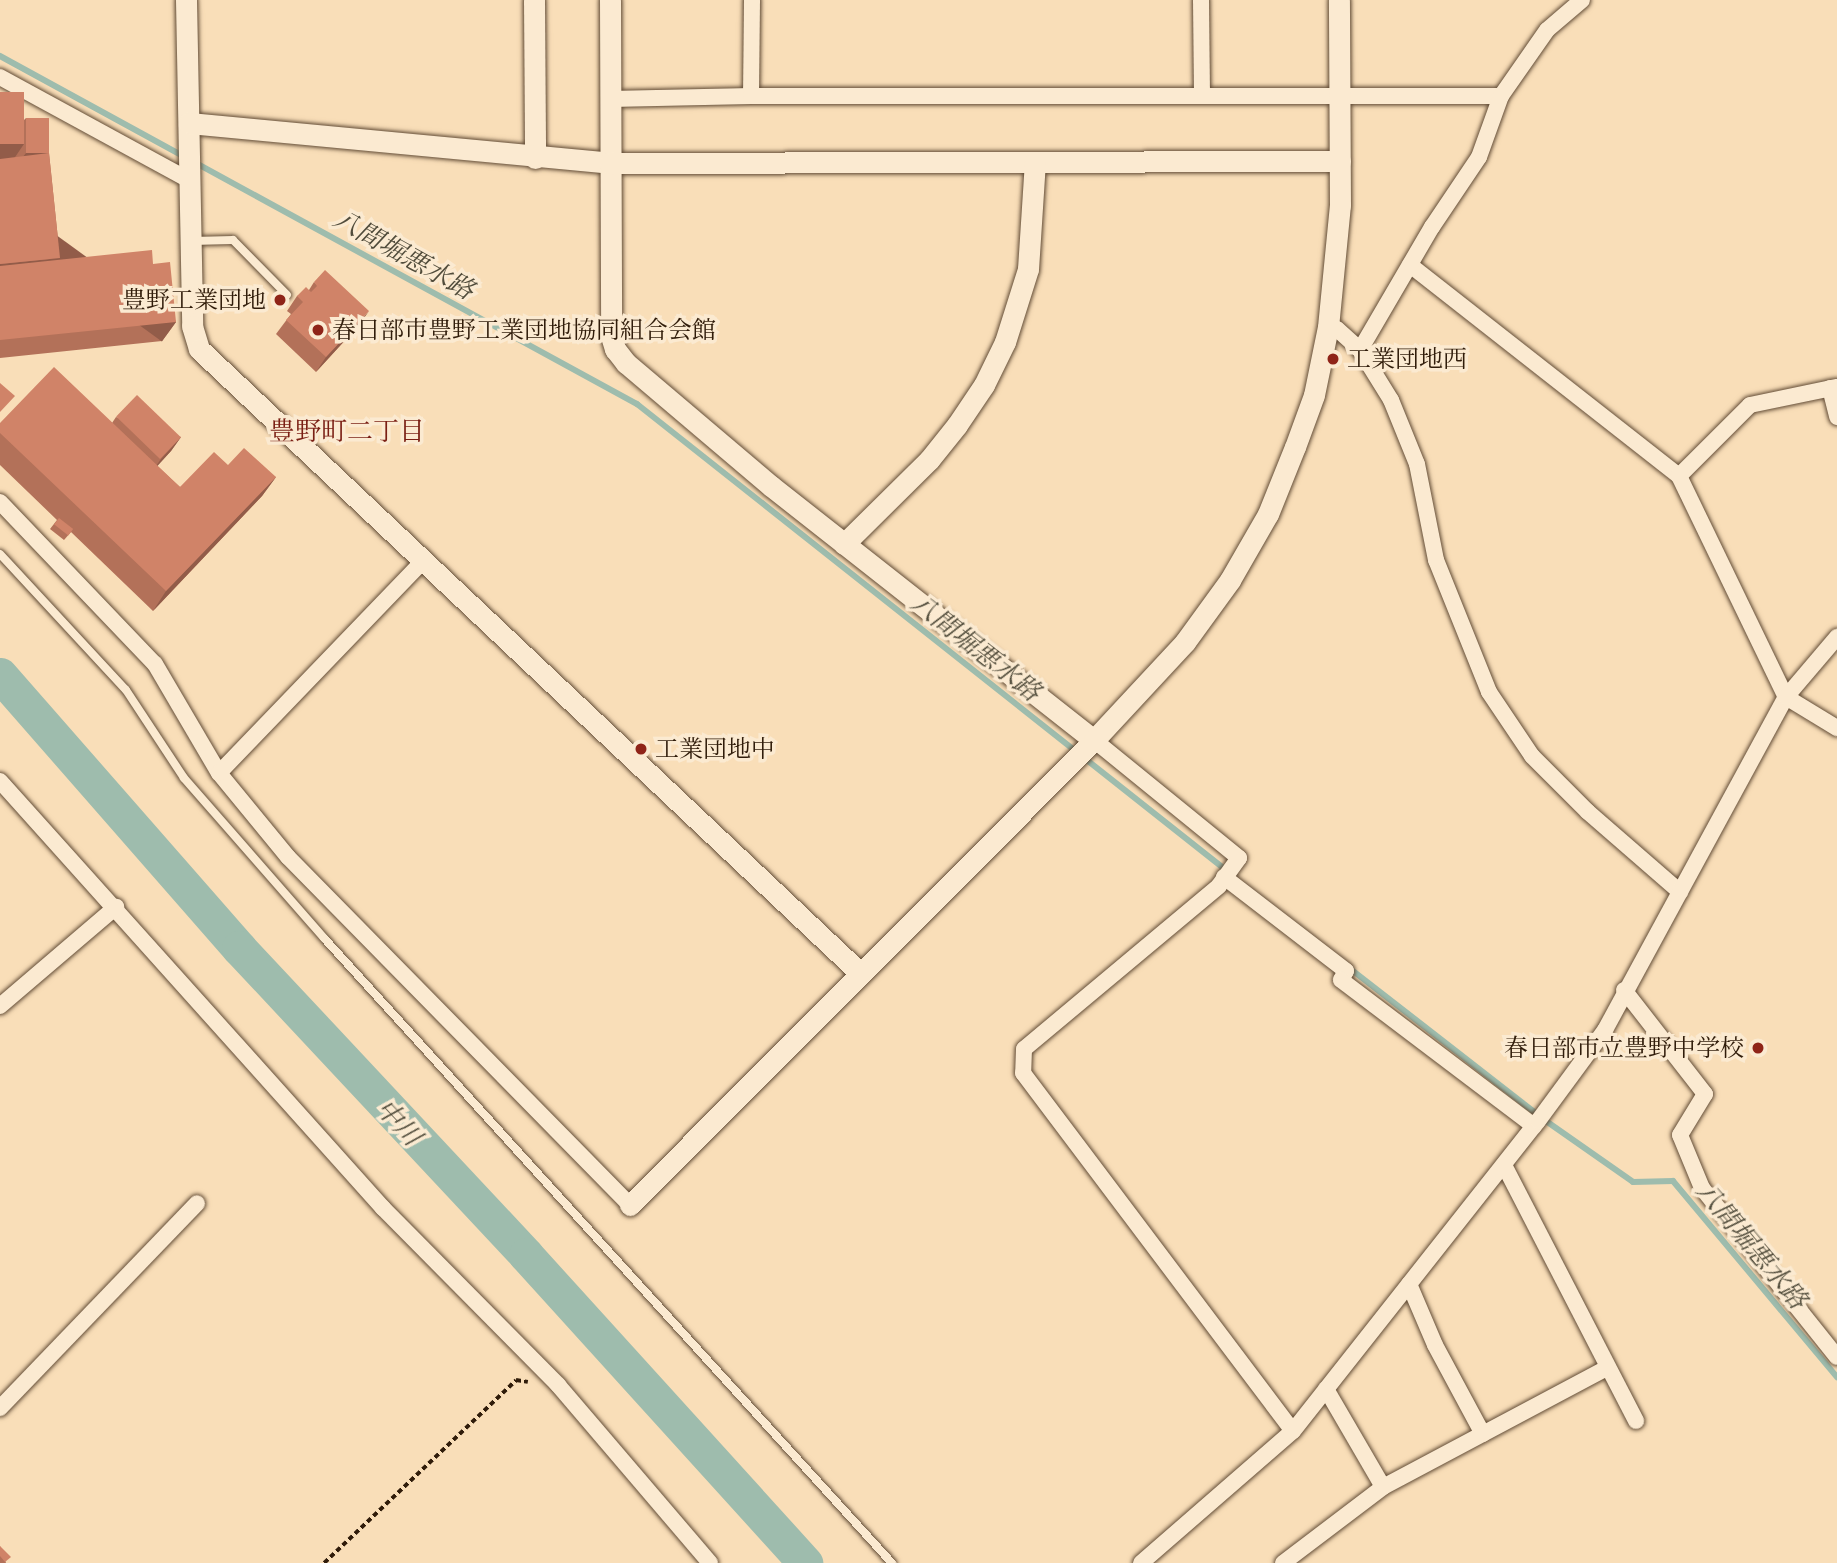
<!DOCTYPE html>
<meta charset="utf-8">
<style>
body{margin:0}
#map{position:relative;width:1837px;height:1563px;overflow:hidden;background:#f9deb8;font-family:"Gentium Book Plus","Noto Serif JP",serif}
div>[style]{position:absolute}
.stream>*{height:6px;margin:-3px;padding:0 3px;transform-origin:3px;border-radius:3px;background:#9ebcad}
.river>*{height:35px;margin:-17.5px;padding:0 17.5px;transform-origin:17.5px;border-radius:17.5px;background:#9ebcad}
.path>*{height:3.5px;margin-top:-1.75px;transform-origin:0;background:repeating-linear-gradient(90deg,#301c0a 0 5px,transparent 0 8.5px)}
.roads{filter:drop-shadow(0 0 2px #624c36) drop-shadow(0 0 2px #624c36)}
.lane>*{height:8px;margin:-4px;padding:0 4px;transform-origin:4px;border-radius:4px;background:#fbead1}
.street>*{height:16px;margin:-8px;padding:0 8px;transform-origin:8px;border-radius:8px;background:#fbead1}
.secondary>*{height:21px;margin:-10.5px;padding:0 10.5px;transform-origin:10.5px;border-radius:10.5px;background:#fbead1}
.wall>*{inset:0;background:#b37159}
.shaded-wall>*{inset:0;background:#925c49;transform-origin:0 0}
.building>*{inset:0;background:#d08368;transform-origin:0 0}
.dots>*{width:19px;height:19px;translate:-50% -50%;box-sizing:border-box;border:4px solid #fbead1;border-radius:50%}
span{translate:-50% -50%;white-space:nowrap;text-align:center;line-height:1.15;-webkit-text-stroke:7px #fbead1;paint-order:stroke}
.poi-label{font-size:24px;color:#301c0a}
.right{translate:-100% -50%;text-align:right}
.left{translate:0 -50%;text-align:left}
.water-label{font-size:26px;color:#514c3b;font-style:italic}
.neighbourhood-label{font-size:26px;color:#7a1f14}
</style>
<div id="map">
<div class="stream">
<i style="left:0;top:56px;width:726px;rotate:28.65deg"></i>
<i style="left:637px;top:404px;width:752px;rotate:38.36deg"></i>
<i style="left:1348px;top:967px;width:251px;rotate:37.9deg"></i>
<i style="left:1546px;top:1121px;width:106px;rotate:35deg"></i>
<i style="left:1633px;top:1182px;width:40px;rotate:-1.4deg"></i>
<i style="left:1673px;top:1181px;width:256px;rotate:50.1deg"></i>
</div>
<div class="river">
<i style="left:0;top:675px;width:363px;rotate:48.8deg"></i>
<i style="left:239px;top:948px;width:420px;rotate:46.9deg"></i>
<i style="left:526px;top:1255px;width:416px;rotate:47.8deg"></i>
</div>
<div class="path">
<i style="left:324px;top:1563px;width:265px;rotate:-43.6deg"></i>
<i style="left:516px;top:1380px;width:12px;rotate:9deg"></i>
</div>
<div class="roads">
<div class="lane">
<i style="left:191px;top:241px;width:42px;rotate:-1.4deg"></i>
<i style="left:233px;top:240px;width:77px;rotate:45.5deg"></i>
<i style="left:0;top:554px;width:185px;rotate:47.2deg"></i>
<i style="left:126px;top:690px;width:105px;rotate:56.6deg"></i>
<i style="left:184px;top:778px;width:213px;rotate:48.8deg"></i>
<i style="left:324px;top:938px;width:845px;rotate:47.74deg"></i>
</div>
<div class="street">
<i style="left:1201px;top:0;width:96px;rotate:89.4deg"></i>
<i style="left:0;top:77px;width:215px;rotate:28.6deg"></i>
<i style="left:751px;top:96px;width:96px;rotate:-89.4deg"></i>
<i style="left:610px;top:99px;width:141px;rotate:-1.2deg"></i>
<i style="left:751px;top:96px;width:750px"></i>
<i style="left:1410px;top:265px;width:342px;rotate:38.1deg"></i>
<i style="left:1679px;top:476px;width:246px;rotate:64.2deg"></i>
<i style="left:1786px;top:697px;width:60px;rotate:31.3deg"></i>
<i style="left:1328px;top:327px;width:9px;rotate:13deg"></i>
<i style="left:1337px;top:329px;width:31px;rotate:42deg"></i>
<i style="left:1360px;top:350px;width:59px;rotate:58.2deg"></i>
<i style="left:1391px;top:400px;width:69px;rotate:67.9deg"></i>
<i style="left:1417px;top:464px;width:98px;rotate:78.8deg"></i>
<i style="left:1436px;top:560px;width:142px;rotate:68.1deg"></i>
<i style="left:1489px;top:692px;width:77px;rotate:56.1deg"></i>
<i style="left:1532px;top:756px;width:79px;rotate:45deg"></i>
<i style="left:1588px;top:812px;width:122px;rotate:41deg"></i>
<i style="left:1360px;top:350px;width:143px;rotate:-59.7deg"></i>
<i style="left:1432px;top:227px;width:84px;rotate:-56.1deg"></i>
<i style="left:1479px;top:157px;width:65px;rotate:-70.2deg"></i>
<i style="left:1501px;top:96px;width:80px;rotate:-55.1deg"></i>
<i style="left:1547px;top:30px;width:46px;rotate:-40.6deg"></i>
<i style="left:1830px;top:388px;width:30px;rotate:76deg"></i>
<i style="left:1679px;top:476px;width:100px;rotate:-45deg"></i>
<i style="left:1750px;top:405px;width:89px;rotate:-11.7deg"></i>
<i style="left:0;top:502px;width:224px;rotate:46.3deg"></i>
<i style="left:155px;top:664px;width:126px;rotate:59.6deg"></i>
<i style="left:219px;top:773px;width:109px;rotate:50.6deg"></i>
<i style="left:288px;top:857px;width:488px;rotate:45.5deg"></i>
<i style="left:1094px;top:740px;width:187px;rotate:39.1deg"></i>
<i style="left:1239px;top:858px;width:34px;rotate:126deg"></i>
<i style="left:1219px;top:886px;width:254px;rotate:140.1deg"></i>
<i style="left:1024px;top:1049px;width:24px;rotate:92deg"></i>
<i style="left:1023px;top:1073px;width:448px;rotate:53deg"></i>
<i style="left:219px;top:773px;width:296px;rotate:-46.1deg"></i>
<i style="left:0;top:781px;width:574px;rotate:48.11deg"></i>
<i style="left:383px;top:1208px;width:249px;rotate:45.3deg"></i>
<i style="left:558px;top:1385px;width:234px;rotate:49.5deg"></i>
<i style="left:1224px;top:877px;width:154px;rotate:37.6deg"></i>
<i style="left:1346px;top:971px;width:10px;rotate:119deg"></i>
<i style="left:1341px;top:980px;width:242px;rotate:37.1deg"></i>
<i style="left:1624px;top:990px;width:132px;rotate:52.1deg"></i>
<i style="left:1705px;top:1094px;width:48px;rotate:121.4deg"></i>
<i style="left:1680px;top:1135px;width:57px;rotate:67.5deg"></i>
<i style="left:1702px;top:1188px;width:216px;rotate:51.4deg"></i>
<i style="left:0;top:1006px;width:153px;rotate:-40.5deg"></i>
<i style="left:1504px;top:1165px;width:288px;rotate:62.7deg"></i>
<i style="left:1409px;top:1284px;width:66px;rotate:66.9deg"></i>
<i style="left:1435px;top:1345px;width:101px;rotate:61.7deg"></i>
<i style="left:1326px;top:1389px;width:113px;rotate:59.8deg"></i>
<i style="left:0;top:1408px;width:284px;rotate:-46.1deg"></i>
<i style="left:1141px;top:1563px;width:201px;rotate:-41deg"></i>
<i style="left:1293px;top:1431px;width:395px;rotate:-51.7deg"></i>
<i style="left:1538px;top:1121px;width:113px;rotate:-53.6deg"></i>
<i style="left:1605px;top:1030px;width:379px;rotate:-61.5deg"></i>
<i style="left:1786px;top:697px;width:79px;rotate:-49.6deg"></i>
<i style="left:1283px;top:1563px;width:126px;rotate:-37.2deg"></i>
<i style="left:1383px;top:1487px;width:254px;rotate:-28deg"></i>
</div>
<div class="secondary">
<i style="left:186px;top:0;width:326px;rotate:88.9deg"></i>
<i style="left:192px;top:326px;width:24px;rotate:73deg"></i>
<i style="left:199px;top:349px;width:910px;rotate:43.35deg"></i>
<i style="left:534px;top:0;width:158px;rotate:89.6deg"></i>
<i style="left:610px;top:0;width:336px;rotate:89.8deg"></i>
<i style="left:611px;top:336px;width:14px;rotate:73deg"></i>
<i style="left:615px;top:349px;width:18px;rotate:52deg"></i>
<i style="left:626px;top:363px;width:190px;rotate:40.3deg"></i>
<i style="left:771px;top:486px;width:411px;rotate:38.2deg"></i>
<i style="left:189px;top:123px;width:423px;rotate:5.4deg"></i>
<i style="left:610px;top:163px;width:730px;rotate:-0.16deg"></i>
<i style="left:844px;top:544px;width:120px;rotate:-44.7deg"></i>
<i style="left:929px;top:460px;width:45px;rotate:-51.3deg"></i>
<i style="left:957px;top:425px;width:48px;rotate:-56deg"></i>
<i style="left:984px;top:385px;width:48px;rotate:-64deg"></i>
<i style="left:1005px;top:342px;width:77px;rotate:-72.5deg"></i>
<i style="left:1028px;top:269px;width:107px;rotate:-86.3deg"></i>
<i style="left:630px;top:1205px;width:657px;rotate:-45.06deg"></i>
<i style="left:1094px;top:740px;width:134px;rotate:-47.1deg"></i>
<i style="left:1185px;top:642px;width:77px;rotate:-54deg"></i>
<i style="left:1230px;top:580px;width:76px;rotate:-60.1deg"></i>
<i style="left:1268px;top:514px;width:72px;rotate:-68.1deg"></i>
<i style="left:1295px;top:447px;width:55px;rotate:-69.9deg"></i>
<i style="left:1314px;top:395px;width:69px;rotate:-78.4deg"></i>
<i style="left:1328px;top:327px;width:123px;rotate:-84.4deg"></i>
<i style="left:1340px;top:205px;width:205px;rotate:-90.3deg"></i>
</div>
</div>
<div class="wall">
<i style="clip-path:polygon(0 92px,24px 120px,26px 118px,49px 153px,60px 258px,59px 260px,153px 264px,176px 322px,162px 341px,0 358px)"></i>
<i style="clip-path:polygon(314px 282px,359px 325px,316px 372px,276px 334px,291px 314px,287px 311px,297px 296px,309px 290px)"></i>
<i style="clip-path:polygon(116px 417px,181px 437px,171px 451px,157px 466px,180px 487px,228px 465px,276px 477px,262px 496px,153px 611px,71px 532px,64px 540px,50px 529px,57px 520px,0 465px,0 423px,112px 423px)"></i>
<i style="clip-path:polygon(0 1546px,6px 1563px,0 1563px)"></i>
</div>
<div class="shaded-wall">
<i style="clip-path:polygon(0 144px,24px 144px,11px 163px,0 163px)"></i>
<i style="clip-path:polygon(26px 153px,49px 153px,19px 162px)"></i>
<i style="clip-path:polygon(60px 258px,47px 277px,0 282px,0 264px)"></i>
<i style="clip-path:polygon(369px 311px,359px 325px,316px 372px,326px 357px)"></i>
<i style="left:176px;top:322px;width:24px;height:177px;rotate:126deg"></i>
<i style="clip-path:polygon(181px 437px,171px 451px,151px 473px,161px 459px)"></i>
<i style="clip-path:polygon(276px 477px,262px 496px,153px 611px,166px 591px)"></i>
</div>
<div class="building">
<i style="left:0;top:92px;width:24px;height:52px"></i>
<i style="left:26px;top:118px;width:23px;height:35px"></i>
<i style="clip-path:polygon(49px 153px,60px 258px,0 264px,0 159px)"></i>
<i style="clip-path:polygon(152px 250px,153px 264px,170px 262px,176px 322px,0 340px,0 266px)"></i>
<i style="clip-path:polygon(325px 270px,369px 311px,326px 357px,286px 320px,303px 302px,297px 296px,306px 287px,311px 292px,317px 286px,314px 282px)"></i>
<i style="clip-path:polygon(54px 367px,180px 487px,214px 452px,228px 465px,244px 448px,276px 477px,166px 591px,0 433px,0 423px)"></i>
<i style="clip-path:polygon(0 383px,15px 396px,0 412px)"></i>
<i style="left:137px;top:395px;width:61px;height:30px;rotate:44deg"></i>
<i style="left:59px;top:518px;width:18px;height:8px;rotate:38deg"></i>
<i style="clip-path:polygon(0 1546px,11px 1557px,5px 1562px,0 1556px)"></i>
</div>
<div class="dots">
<i style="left:280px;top:300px;background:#8f2418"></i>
<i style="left:318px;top:330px;background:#8f2418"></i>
<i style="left:1333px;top:359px;background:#8f2418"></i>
<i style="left:641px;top:749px;background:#8f2418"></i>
<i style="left:1758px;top:1048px;background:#8f2418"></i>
</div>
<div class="poi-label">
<span class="right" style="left:266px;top:300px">豊野工業団地</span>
<span class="left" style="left:332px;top:330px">春日部市豊野工業団地協同組合会館</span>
<span class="left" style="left:1347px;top:359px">工業団地西</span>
<span class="left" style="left:655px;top:749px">工業団地中</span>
<span class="right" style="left:1744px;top:1048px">春日部市立豊野中学校</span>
</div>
<div class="water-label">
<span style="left:404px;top:254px;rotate:29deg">八間堀悪水路</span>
<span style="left:976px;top:647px;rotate:38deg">八間堀悪水路</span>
<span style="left:399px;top:1122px;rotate:47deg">中川</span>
<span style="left:1752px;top:1245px;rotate:50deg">八間堀悪水路</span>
</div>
<div class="neighbourhood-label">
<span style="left:347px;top:431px">豊野町二丁目</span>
</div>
</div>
